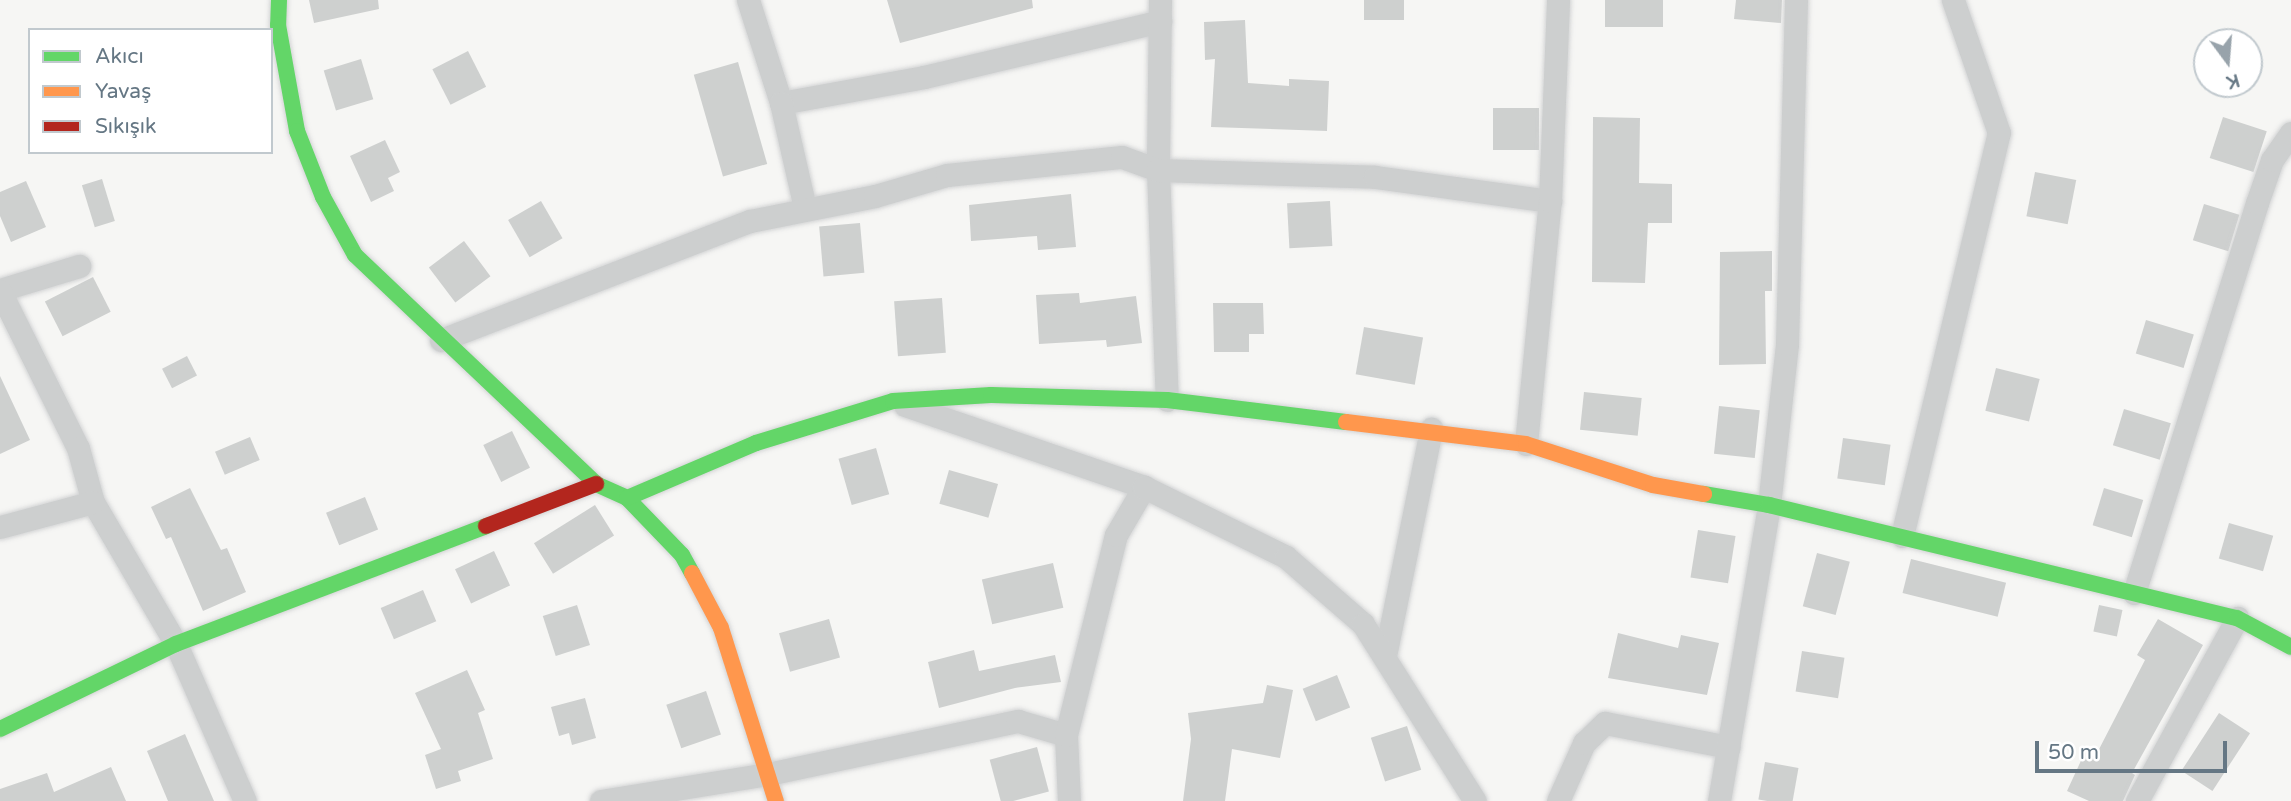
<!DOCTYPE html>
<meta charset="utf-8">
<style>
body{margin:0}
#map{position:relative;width:2291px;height:801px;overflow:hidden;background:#f6f6f4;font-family:"Varela Round",sans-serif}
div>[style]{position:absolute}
.building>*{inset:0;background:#ced0cf;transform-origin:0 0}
.roads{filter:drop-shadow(0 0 2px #d3d4d5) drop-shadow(0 0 2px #d3d4d5)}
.street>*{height:23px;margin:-11.5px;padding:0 11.5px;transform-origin:11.5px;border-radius:11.5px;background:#cdcfcf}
.fast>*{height:16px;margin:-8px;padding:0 8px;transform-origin:8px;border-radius:8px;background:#63d668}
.slow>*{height:16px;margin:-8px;padding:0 8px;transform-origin:8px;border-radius:8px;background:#ff974d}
.jam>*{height:16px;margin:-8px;padding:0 8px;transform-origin:8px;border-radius:8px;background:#b3261e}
span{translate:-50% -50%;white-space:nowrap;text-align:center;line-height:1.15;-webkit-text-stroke:7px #fff;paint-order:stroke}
.legend{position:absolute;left:28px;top:28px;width:245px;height:126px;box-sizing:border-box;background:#fff;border:2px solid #c1c9ce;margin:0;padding:9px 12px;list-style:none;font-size:21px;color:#657784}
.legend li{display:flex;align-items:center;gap:14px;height:35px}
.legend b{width:35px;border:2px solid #c1c9ce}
.north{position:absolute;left:2193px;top:28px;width:70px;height:70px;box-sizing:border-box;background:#fff;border:2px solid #c1c9ce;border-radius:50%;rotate:164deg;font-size:19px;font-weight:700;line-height:28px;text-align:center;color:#657784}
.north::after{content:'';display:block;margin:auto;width:24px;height:32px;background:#98a3ab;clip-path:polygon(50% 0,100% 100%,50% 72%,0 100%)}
.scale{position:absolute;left:2035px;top:741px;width:192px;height:32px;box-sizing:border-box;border:4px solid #657784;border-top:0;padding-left:9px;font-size:21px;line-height:24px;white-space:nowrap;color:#657784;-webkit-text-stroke:5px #fff;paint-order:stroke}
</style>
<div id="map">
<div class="building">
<i style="clip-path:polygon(309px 0,378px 0,379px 9px,314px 23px)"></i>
<i style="clip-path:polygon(887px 0,1032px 0,1033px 8px,900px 43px)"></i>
<i style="left:1364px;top:0;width:40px;height:20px"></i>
<i style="left:1605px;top:0;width:58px;height:27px"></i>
<i style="clip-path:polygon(1736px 0,1782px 0,1781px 23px,1734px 19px)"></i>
<i style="clip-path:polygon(1245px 20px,1248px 83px,1289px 86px,1289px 79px,1329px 81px,1327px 131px,1211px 127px,1215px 59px,1205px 60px,1204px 22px)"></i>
<i style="left:468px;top:51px;width:40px;height:40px;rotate:63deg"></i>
<i style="left:361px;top:59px;width:42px;height:39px;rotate:73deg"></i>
<i style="left:738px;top:62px;width:106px;height:46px;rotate:74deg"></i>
<i style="left:1493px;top:108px;width:46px;height:42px"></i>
<i style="clip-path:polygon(1593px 117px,1640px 118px,1639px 183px,1672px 184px,1672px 223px,1648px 223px,1645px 283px,1592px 282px)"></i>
<i style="left:2223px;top:117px;width:46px;height:43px;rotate:18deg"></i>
<i style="clip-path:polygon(385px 140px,400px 172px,388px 178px,394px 191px,371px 202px,350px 156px)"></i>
<i style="left:2035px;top:172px;width:42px;height:45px;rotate:11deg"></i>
<i style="left:102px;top:179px;width:44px;height:21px;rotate:73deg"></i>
<i style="clip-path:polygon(26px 181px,46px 227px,11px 242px,0 216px,0 192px)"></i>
<i style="clip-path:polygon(1071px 194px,1076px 247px,1038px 250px,1037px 236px,971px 241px,969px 205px)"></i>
<i style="left:541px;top:201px;width:43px;height:38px;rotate:60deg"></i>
<i style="left:1330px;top:201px;width:45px;height:43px;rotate:87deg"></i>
<i style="left:2204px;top:204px;width:37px;height:38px;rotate:17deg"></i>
<i style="left:860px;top:223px;width:50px;height:41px;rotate:85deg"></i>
<i style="left:464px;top:241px;width:44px;height:44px;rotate:53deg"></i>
<i style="clip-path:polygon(1772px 251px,1772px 291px,1765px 291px,1766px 364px,1719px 365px,1720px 252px)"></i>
<i style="left:93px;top:277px;width:39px;height:54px;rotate:63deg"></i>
<i style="clip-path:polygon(1079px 293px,1080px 303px,1136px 296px,1142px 343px,1107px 347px,1106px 340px,1039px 344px,1036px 295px)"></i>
<i style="left:942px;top:298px;width:55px;height:48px;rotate:86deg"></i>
<i style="clip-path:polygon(1213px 303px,1263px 303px,1264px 334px,1249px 334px,1249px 352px,1214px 352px)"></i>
<i style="left:2146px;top:320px;width:50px;height:35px;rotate:17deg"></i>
<i style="left:1364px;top:327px;width:60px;height:48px;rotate:10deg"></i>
<i style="left:187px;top:356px;width:22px;height:28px;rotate:63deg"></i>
<i style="left:1996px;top:368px;width:45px;height:44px;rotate:14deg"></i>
<i style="clip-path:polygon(0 376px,30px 440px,0 454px)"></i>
<i style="left:1584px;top:392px;width:58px;height:38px;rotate:6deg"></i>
<i style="left:1719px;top:406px;width:41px;height:48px;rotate:6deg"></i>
<i style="left:2124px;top:409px;width:49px;height:38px;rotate:17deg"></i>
<i style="left:512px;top:431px;width:41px;height:32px;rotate:64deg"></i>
<i style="left:250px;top:437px;width:25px;height:38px;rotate:67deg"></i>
<i style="left:1843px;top:438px;width:48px;height:41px;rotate:8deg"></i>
<i style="left:876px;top:448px;width:48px;height:39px;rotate:74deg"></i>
<i style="left:949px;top:470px;width:51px;height:35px;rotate:16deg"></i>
<i style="clip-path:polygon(190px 488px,221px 550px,227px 548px,246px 592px,203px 611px,171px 537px,166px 539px,151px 507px)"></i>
<i style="left:2104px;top:488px;width:41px;height:39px;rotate:17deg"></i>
<i style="left:365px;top:497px;width:35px;height:42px;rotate:68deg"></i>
<i style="left:595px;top:505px;width:36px;height:72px;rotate:58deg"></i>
<i style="left:2229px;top:523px;width:46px;height:37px;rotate:16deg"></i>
<i style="left:1698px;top:530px;width:38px;height:48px;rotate:9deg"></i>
<i style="left:494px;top:551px;width:38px;height:43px;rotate:65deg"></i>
<i style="left:1817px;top:553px;width:34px;height:55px;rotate:15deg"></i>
<i style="left:1911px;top:559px;width:98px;height:35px;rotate:14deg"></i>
<i style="left:1053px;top:563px;width:46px;height:73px;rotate:77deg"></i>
<i style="left:423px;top:590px;width:34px;height:46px;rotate:67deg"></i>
<i style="left:577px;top:605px;width:42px;height:36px;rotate:72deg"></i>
<i style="left:2099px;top:605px;width:24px;height:27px;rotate:12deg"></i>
<i style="left:829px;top:619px;width:40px;height:52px;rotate:74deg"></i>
<i style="clip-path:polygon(2158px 619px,2203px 645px,2132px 773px,2135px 775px,2123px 801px,2089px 801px,2067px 791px,2085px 752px,2095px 757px,2145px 660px,2137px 655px)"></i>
<i style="clip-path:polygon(1618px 633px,1678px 648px,1681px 635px,1719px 643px,1707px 695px,1608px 678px)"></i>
<i style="clip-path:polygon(974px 650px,979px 671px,1055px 655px,1061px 682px,1015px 688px,939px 708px,928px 662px)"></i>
<i style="left:1802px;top:651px;width:43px;height:41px;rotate:9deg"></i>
<i style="clip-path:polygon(467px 670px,485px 710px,478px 713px,493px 759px,458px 771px,461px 781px,436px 789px,425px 755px,441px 749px,415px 693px)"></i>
<i style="left:1337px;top:675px;width:35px;height:37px;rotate:68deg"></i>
<i style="clip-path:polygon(1267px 685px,1293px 690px,1280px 758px,1232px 749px,1225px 801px,1183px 801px,1191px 739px,1188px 713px,1263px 703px)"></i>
<i style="left:706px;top:691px;width:46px;height:42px;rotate:71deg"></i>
<i style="clip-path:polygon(585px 698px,596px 738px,572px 745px,569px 733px,559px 736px,551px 707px)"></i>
<i style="left:2219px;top:713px;width:37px;height:69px;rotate:33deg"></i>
<i style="left:1407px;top:726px;width:46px;height:38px;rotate:72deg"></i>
<i style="clip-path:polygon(185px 734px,214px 801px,168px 801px,147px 751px)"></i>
<i style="left:1037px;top:747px;width:46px;height:49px;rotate:75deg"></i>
<i style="left:1765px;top:762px;width:34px;height:38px;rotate:10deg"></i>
<i style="clip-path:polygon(111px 767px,126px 801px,0 801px,0 789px,47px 773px,54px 792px)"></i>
</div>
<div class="roads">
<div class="street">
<i style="left:748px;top:0;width:108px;rotate:72.2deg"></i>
<i style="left:781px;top:103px;width:145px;rotate:-10.3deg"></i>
<i style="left:924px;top:77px;width:243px;rotate:-13.3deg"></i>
<i style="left:1160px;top:0;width:170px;rotate:90.7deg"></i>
<i style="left:1158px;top:170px;width:230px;rotate:87.8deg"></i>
<i style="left:781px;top:103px;width:108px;rotate:77.1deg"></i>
<i style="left:0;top:290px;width:83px;rotate:-16.9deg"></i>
<i style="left:0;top:291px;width:175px;rotate:63.6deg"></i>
<i style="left:78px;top:448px;width:56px;rotate:74.5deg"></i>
<i style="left:93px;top:502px;width:164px;rotate:59.7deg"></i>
<i style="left:176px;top:644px;width:171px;rotate:66.3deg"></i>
<i style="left:441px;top:340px;width:331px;rotate:-21.1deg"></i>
<i style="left:750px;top:221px;width:127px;rotate:-11.3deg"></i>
<i style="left:875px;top:196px;width:75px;rotate:-16.3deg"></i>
<i style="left:947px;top:175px;width:176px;rotate:-5.9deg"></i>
<i style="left:1122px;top:157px;width:38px;rotate:20deg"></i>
<i style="left:1158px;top:170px;width:217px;rotate:1.8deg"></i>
<i style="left:1375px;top:177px;width:177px;rotate:7.8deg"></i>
<i style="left:905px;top:405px;width:253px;rotate:18.9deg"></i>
<i style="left:1526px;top:444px;width:244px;rotate:-84.4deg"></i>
<i style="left:1550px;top:201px;width:201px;rotate:-87.7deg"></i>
<i style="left:0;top:527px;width:96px;rotate:-15deg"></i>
<i style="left:1902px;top:536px;width:415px;rotate:-76.5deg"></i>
<i style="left:1999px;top:133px;width:141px;rotate:-109.1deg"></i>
<i style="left:2134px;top:593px;width:409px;rotate:-72.5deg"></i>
<i style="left:2257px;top:203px;width:46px;rotate:-70.8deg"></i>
<i style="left:2272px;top:160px;width:33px;rotate:-55deg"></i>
<i style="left:1385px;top:656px;width:232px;rotate:-78.5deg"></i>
<i style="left:1066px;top:735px;width:66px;rotate:87.4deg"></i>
<i style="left:601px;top:801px;width:169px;rotate:-9.2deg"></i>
<i style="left:768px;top:774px;width:256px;rotate:-12deg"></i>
<i style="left:1018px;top:721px;width:50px;rotate:16.3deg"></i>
<i style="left:1066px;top:735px;width:206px;rotate:-76deg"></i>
<i style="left:1116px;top:535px;width:56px;rotate:-59.7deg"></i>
<i style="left:1144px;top:487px;width:158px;rotate:26.2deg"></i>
<i style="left:1286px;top:557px;width:102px;rotate:41deg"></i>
<i style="left:1363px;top:624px;width:209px;rotate:57.7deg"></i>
<i style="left:1558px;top:801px;width:64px;rotate:-65.9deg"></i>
<i style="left:1584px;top:743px;width:29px;rotate:-44deg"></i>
<i style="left:1605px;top:723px;width:126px;rotate:11deg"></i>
<i style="left:1719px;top:801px;width:300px;rotate:-80.4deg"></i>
<i style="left:1769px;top:505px;width:162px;rotate:-83.6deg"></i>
<i style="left:1787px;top:344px;width:344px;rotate:-88.5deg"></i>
<i style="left:2137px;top:801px;width:209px;rotate:-61.3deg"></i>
</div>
<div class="fast">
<i style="left:279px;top:0;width:25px;rotate:92deg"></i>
<i style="left:278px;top:25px;width:108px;rotate:79.8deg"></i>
<i style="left:297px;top:131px;width:71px;rotate:68.5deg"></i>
<i style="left:323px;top:197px;width:66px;rotate:61.1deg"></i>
<i style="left:355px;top:255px;width:332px;rotate:43.5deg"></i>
<i style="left:596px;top:484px;width:34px;rotate:24deg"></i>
<i style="left:627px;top:498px;width:79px;rotate:46deg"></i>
<i style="left:682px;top:555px;width:21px;rotate:61deg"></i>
<i style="left:1704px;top:494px;width:66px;rotate:9.6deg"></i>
<i style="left:1769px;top:505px;width:481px;rotate:13.6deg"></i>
<i style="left:2237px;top:618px;width:61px;rotate:28.2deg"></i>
<i style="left:627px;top:498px;width:140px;rotate:-23.1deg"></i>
<i style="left:756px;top:443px;width:143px;rotate:-17deg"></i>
<i style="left:893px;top:401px;width:98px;rotate:-3.5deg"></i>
<i style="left:991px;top:395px;width:176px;rotate:1.6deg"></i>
<i style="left:1167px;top:400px;width:180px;rotate:7deg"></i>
<i style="left:0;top:729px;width:195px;rotate:-25.8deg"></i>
<i style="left:176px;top:644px;width:332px;rotate:-20.8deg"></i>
</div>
<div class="slow">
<i style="left:1346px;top:422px;width:181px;rotate:7deg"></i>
<i style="left:1526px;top:444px;width:133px;rotate:17.9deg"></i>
<i style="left:1653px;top:485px;width:52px;rotate:10deg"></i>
<i style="left:692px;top:573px;width:62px;rotate:62.2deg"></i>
<i style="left:721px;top:628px;width:182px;rotate:72.4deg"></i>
</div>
<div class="jam">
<i style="left:486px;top:526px;width:118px;rotate:-20.9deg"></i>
</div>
</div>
<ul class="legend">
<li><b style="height:9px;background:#63d668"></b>Akıcı</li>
<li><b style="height:9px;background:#ff974d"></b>Yavaş</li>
<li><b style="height:9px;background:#b3261e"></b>Sıkışık</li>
</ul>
<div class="north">K</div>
<div class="scale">50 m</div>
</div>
